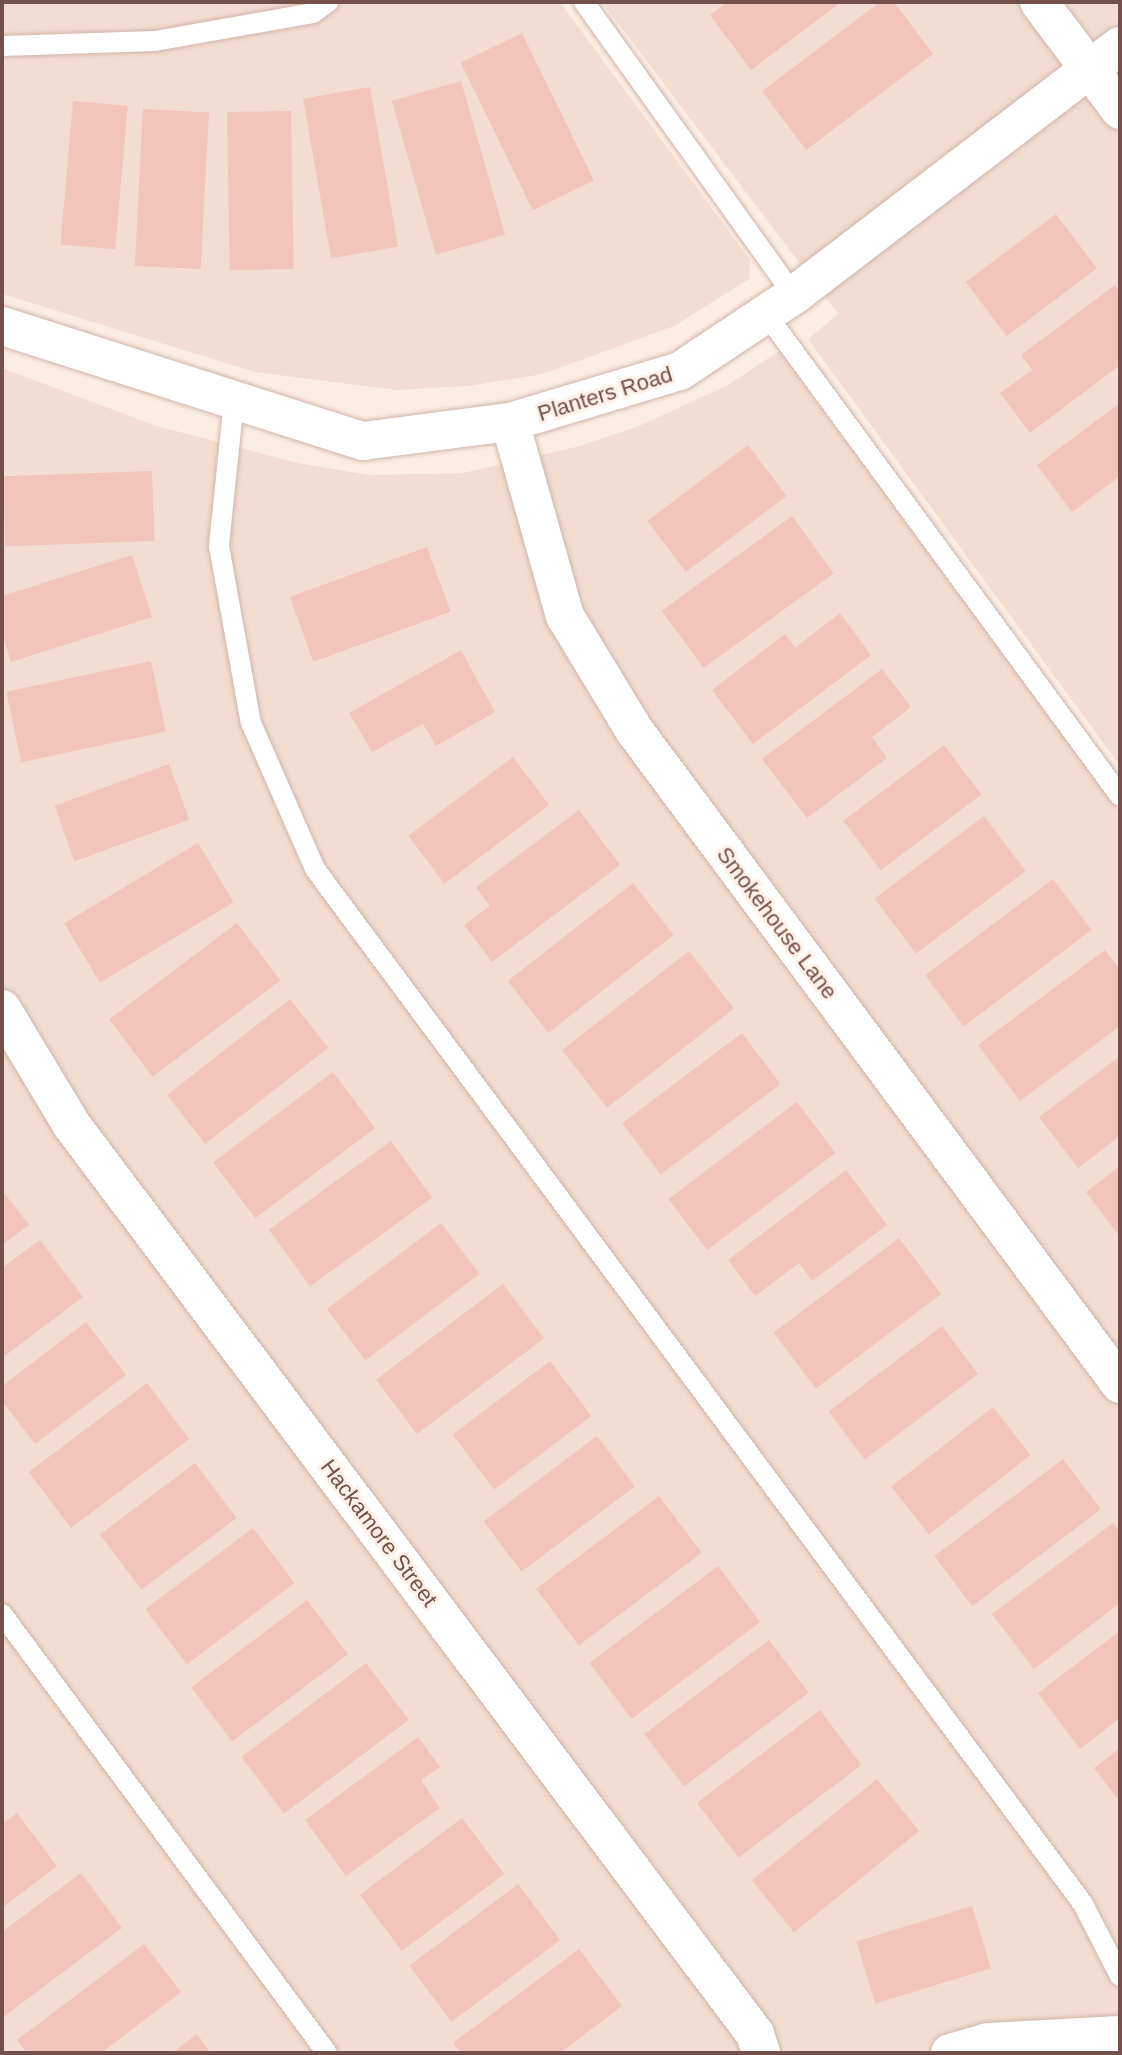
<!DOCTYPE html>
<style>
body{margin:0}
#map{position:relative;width:1122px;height:2055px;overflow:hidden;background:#fcede2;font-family:Helvetica,sans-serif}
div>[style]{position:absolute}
.residential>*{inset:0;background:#f3ddd0}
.building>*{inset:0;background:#f1c5b9;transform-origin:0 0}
.roads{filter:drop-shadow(0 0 2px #cfb4ab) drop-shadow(0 0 2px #cfb4ab)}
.service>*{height:20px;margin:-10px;padding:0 10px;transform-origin:10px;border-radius:10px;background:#fff}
.minor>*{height:38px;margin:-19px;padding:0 19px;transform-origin:19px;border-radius:19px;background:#fff}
span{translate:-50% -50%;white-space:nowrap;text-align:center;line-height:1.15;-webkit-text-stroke:6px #fff1e7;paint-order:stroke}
.street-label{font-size:22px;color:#735049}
.frame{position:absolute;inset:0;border:4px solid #735049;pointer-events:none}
</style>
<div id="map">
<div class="residential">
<i style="clip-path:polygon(2px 2px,560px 2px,750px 260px,749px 279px,674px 326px,543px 374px,469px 386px,397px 390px,255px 372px,2px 294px)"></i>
<i style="clip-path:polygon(602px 2px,1120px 2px,1120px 766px,808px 339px,838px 314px)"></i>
<i style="clip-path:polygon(779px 351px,1120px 813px,1120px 2053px,2px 2053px,2px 368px,157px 426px,298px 463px,369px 475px,463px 473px,580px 446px,639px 426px,728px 385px)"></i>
</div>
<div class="building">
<i style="clip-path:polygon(728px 2px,841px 2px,751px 70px,710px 15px)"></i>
<i style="clip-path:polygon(880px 2px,894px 2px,933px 54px,806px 150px,762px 91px)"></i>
<i style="left:522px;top:33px;width:164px;height:68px;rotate:64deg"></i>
<i style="left:461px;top:81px;width:160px;height:72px;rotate:74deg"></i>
<i style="left:370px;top:87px;width:162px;height:68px;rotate:80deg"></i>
<i style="left:73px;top:101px;width:55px;height:144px;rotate:5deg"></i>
<i style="left:143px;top:109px;width:66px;height:157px;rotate:3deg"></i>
<i style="left:291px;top:111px;width:158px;height:64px;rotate:89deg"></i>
<i style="left:1056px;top:214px;width:68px;height:113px;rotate:53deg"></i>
<i style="clip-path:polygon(1115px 285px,1120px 292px,1120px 365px,1030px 433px,1000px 393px,1032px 370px,1021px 355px)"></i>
<i style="clip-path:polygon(1120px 403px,1120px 476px,1072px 512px,1037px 465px)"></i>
<i style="left:748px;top:445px;width:64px;height:126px;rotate:53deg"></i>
<i style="left:152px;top:471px;width:70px;height:149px;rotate:88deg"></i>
<i style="left:792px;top:516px;width:71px;height:161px;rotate:54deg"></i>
<i style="left:427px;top:547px;width:69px;height:146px;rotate:70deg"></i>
<i style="clip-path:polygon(132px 555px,152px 617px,11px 662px,2px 633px,2px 596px)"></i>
<i style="clip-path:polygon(840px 613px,871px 655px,753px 744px,712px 690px,785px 634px,795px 648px)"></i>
<i style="clip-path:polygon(461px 650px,495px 712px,436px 746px,423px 724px,372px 752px,349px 713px)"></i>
<i style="left:151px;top:661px;width:72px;height:148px;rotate:78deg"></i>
<i style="clip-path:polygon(882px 669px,911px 707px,872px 737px,887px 758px,807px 818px,762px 759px)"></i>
<i style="left:944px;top:745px;width:62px;height:126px;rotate:53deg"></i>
<i style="left:513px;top:757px;width:60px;height:131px;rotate:53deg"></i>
<i style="left:169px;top:764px;width:59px;height:122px;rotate:70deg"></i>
<i style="clip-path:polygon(579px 810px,620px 865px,492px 962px,464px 925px,490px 906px,476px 887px)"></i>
<i style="left:984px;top:816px;width:69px;height:137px;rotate:53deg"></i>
<i style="left:198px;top:843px;width:69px;height:156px;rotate:59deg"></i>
<i style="left:1053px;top:879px;width:64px;height:160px;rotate:53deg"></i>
<i style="left:633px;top:883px;width:66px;height:159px;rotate:52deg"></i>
<i style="left:237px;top:923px;width:72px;height:160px;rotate:53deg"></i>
<i style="clip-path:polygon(1105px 950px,1120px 970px,1120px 1026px,1020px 1101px,978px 1045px)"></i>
<i style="left:689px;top:951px;width:73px;height:161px;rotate:52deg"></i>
<i style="left:290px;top:999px;width:62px;height:156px;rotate:52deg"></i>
<i style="left:742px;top:1033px;width:64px;height:150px;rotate:53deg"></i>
<i style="clip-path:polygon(1120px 1056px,1120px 1136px,1078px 1168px,1039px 1117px)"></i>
<i style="left:333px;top:1072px;width:70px;height:150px;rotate:53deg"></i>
<i style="left:797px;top:1102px;width:64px;height:161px;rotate:53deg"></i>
<i style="left:391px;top:1141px;width:70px;height:151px;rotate:54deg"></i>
<i style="clip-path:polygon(1120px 1166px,1120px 1237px,1086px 1192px)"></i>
<i style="clip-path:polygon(846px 1170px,887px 1225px,812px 1281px,799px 1263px,755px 1296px,728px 1260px)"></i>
<i style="clip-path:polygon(2px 1190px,29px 1225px,2px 1245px)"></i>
<i style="left:441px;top:1223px;width:64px;height:143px;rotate:53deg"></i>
<i style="left:899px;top:1238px;width:70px;height:157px;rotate:53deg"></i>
<i style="clip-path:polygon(40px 1240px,83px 1297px,2px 1358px,2px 1268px)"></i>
<i style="left:503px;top:1284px;width:68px;height:159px;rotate:53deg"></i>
<i style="clip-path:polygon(86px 1322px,126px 1375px,35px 1444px,2px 1401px,2px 1386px)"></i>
<i style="left:942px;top:1326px;width:60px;height:142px;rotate:53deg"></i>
<i style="left:550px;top:1361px;width:69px;height:122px;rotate:53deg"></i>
<i style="left:147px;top:1383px;width:70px;height:148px;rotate:53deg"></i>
<i style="left:993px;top:1407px;width:61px;height:129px;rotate:52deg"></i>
<i style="left:597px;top:1436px;width:63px;height:142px;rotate:53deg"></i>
<i style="left:1063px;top:1459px;width:63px;height:161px;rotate:53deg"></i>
<i style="left:195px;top:1463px;width:69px;height:119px;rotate:53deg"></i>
<i style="left:659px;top:1496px;width:71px;height:154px;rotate:53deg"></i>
<i style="clip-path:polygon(1113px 1523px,1120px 1531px,1120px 1603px,1034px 1669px,992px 1614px)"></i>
<i style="left:253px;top:1528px;width:69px;height:135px;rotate:53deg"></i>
<i style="left:718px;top:1566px;width:70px;height:161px;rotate:53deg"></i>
<i style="left:307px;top:1600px;width:68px;height:145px;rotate:53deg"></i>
<i style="clip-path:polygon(1120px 1631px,1120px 1718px,1080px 1749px,1038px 1693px)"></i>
<i style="left:769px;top:1640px;width:66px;height:156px;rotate:53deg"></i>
<i style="left:366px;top:1663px;width:71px;height:156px;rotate:53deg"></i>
<i style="left:820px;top:1710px;width:69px;height:154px;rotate:53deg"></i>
<i style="clip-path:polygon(418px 1737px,440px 1767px,421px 1780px,440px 1808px,346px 1876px,305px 1820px)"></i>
<i style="clip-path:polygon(1120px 1748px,1120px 1802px,1094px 1768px)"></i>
<i style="left:877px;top:1779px;width:67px;height:161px;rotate:51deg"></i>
<i style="clip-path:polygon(17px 1813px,57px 1866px,2px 1908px,2px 1824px)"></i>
<i style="left:462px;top:1818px;width:70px;height:128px;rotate:53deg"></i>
<i style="clip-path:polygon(81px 1873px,122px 1928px,2px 2018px,2px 1932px)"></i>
<i style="left:518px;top:1884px;width:70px;height:136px;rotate:53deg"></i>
<i style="left:972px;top:1906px;width:65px;height:121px;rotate:73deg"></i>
<i style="clip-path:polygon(144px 1944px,181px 1992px,101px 2053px,27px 2053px,17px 2040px)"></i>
<i style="clip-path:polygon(579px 1949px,622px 2006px,560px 2053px,461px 2053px,453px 2043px)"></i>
<i style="clip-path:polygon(197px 2034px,211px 2053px,172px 2053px)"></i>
</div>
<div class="roads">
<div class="service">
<i style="left:584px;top:2px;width:360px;rotate:54.4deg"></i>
<i style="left:2px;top:46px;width:153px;rotate:-1.9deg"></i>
<i style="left:155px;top:41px;width:160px;rotate:-10deg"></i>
<i style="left:313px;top:13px;width:19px;rotate:-36deg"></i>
<i style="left:766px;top:314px;width:598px;rotate:53.7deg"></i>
<i style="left:234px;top:400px;width:147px;rotate:95.9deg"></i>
<i style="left:219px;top:546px;width:180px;rotate:79.8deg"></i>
<i style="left:251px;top:723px;width:159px;rotate:66.3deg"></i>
<i style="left:315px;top:869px;width:1289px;rotate:53.42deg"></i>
<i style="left:1083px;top:1904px;width:81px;rotate:62.8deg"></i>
<i style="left:2px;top:1614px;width:546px;rotate:53.49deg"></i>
</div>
<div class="minor">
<i style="left:1039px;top:2px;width:135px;rotate:53.1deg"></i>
<i style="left:2px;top:326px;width:379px;rotate:17.7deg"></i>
<i style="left:363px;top:441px;width:148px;rotate:-7.4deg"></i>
<i style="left:510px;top:422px;width:177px;rotate:-16.7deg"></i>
<i style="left:680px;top:371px;width:137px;rotate:-33.7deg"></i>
<i style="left:794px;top:295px;width:410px;rotate:-37.4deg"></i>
<i style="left:510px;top:422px;width:202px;rotate:74.2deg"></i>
<i style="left:565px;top:616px;width:133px;rotate:58.8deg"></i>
<i style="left:634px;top:730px;width:815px;rotate:53.38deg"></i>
<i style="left:2px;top:1009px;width:134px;rotate:59deg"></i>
<i style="left:71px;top:1124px;width:1138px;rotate:53.07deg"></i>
<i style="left:755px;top:2034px;width:20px;rotate:72deg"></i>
<i style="left:950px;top:2053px;width:40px;rotate:-16deg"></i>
<i style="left:988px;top:2042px;width:132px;rotate:-3deg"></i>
</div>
</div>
<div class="street-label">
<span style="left:605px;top:394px;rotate:-17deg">Planters Road</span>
<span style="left:777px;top:923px;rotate:53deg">Smokehouse Lane</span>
<span style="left:379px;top:1533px;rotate:53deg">Hackamore Street</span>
</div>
<div class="frame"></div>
</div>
